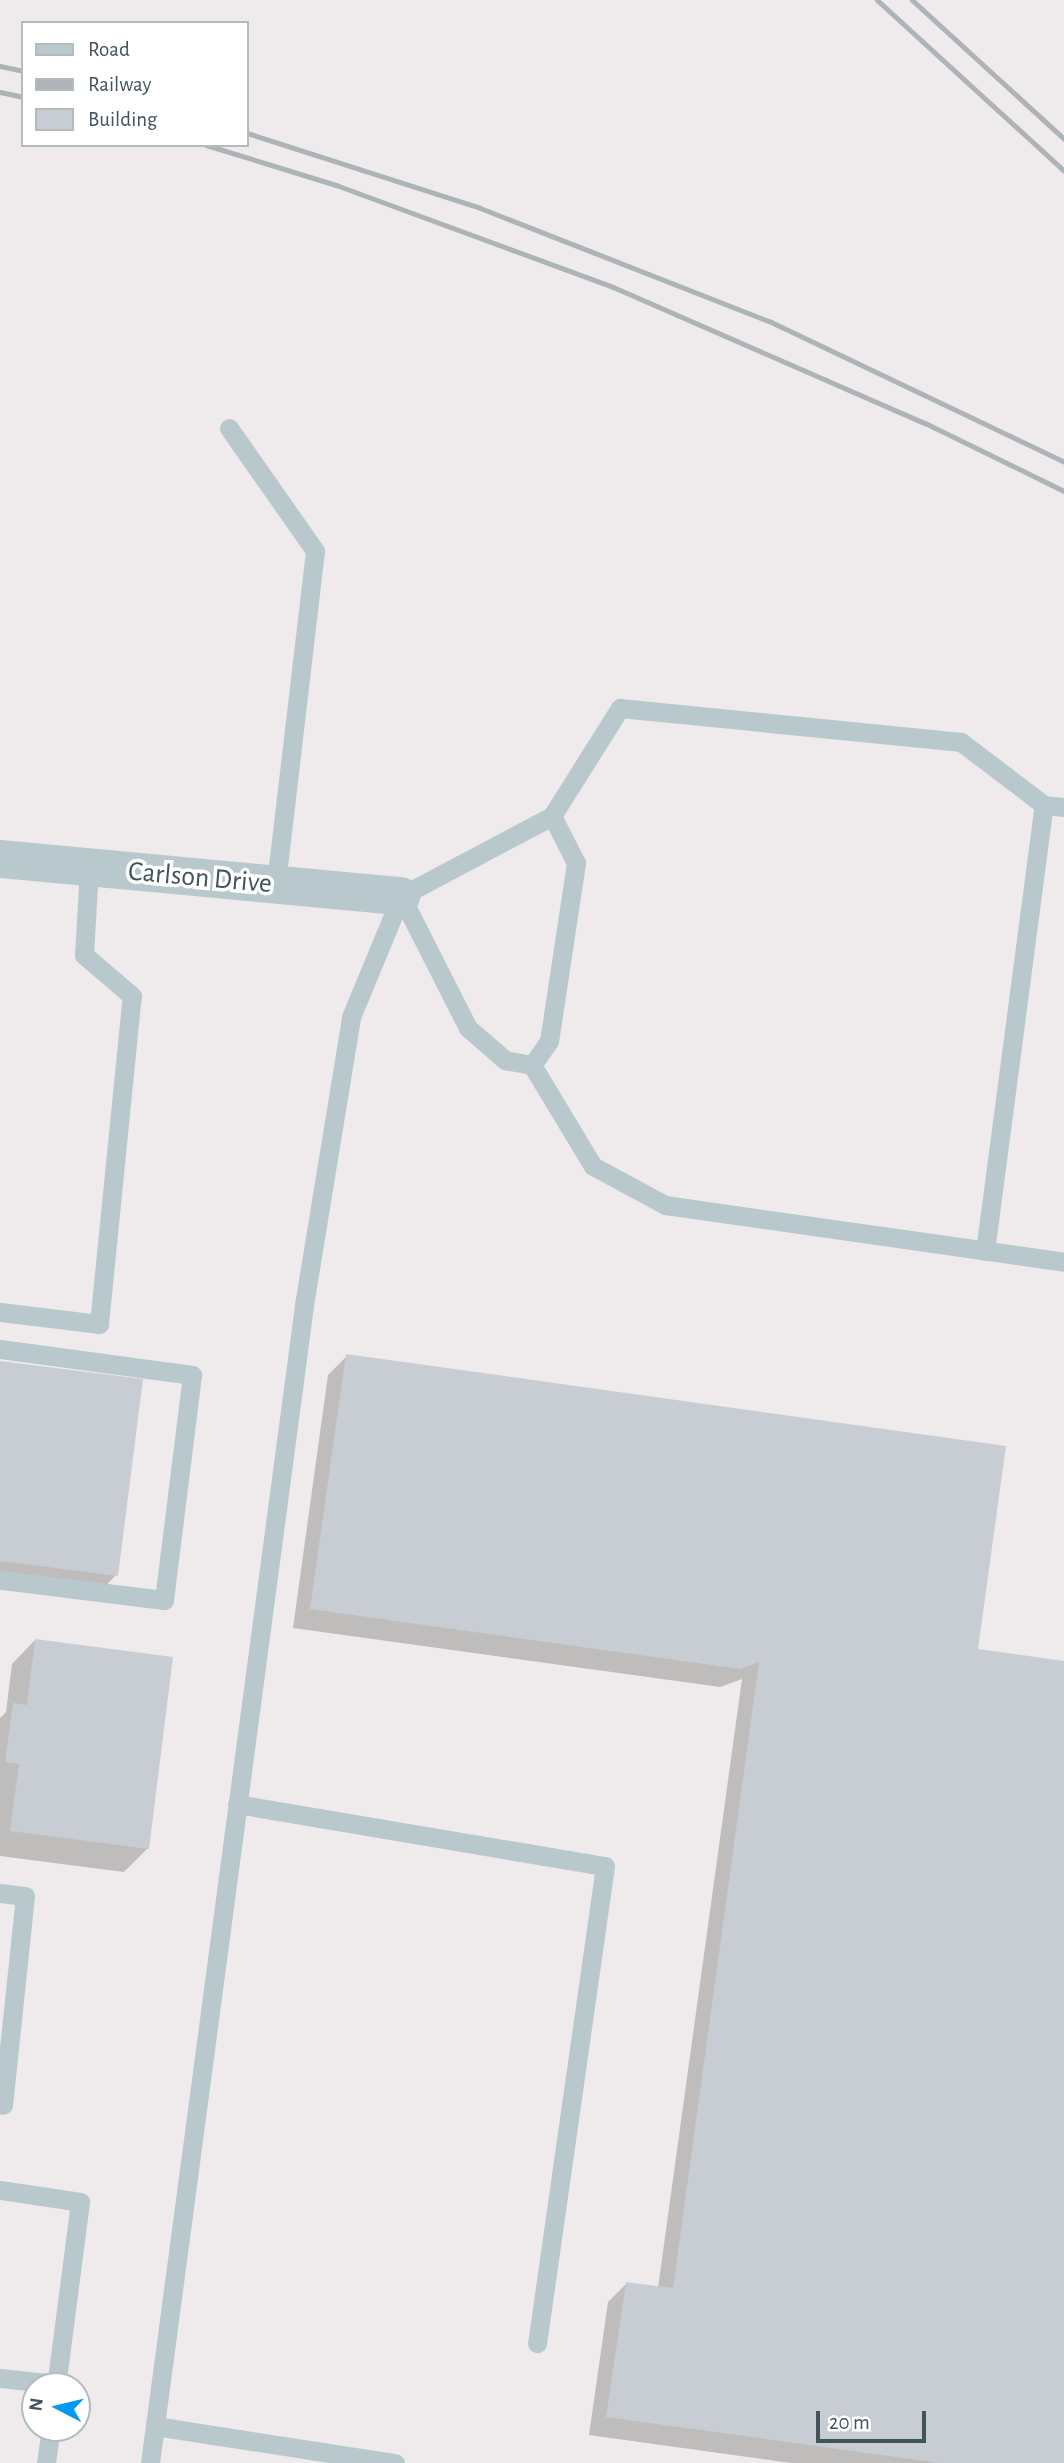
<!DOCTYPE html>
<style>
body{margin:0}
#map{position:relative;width:1064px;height:2463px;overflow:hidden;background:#efebec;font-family:"Alegreya Sans",sans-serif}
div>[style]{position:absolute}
.shadow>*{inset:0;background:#0003}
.building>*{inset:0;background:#c7cdd2}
.lane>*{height:19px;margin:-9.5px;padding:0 9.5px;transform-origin:9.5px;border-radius:9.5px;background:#b8c8cd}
.street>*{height:38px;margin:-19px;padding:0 19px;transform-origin:19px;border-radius:19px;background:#b8c8cd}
.rail>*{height:5px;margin:-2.5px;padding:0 2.5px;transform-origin:2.5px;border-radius:2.5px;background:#adb3b7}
span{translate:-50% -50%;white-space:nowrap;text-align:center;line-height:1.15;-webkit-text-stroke:7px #fff;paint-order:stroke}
.street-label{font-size:28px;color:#42545b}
.legend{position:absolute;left:21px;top:21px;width:228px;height:126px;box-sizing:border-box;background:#fff;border:2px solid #b3bbbd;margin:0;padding:9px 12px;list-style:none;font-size:21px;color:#42545b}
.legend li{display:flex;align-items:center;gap:14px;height:35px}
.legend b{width:35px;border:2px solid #b3bbbd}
.north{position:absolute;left:21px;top:2372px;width:70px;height:70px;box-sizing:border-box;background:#fff;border:2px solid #b3bbbd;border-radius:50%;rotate:277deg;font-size:19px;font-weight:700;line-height:28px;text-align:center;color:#42545b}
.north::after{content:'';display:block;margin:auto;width:24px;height:32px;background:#059aef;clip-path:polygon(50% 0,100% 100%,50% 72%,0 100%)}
.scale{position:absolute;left:816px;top:2411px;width:110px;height:32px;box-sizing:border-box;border:4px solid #42545b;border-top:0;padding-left:9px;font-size:21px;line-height:24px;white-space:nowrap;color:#42545b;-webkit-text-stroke:5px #fff;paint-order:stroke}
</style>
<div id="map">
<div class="shadow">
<i style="clip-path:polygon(347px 1356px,976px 1651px,1064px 1663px,1064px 2463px,791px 2463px,589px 2435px,608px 2302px,626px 2284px,658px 2288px,742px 1679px,720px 1687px,293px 1628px,328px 1375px)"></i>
<i style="clip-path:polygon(0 1362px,116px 1575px,93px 1599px,0 1587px)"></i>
<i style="clip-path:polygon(35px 1640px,148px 1848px,124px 1872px,0 1856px,0 1718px,6px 1712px,12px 1664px)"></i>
</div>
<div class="building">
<i style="clip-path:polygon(346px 1354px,1006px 1446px,978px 1649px,1064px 1661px,1064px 2463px,939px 2463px,606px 2417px,626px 2282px,673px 2288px,759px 1662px,740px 1669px,310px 1609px)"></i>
<i style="clip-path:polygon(0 1361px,143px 1379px,118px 1576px,0 1561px)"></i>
<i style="clip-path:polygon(35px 1639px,173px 1657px,149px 1849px,10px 1831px,19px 1764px,5px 1762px,13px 1703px,27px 1705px)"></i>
</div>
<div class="lane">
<i style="left:229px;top:428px;width:150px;rotate:55deg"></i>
<i style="left:315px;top:551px;width:336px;rotate:96.7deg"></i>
<i style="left:552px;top:816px;width:128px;rotate:-57.8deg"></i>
<i style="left:620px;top:708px;width:343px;rotate:5.7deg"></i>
<i style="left:961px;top:742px;width:104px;rotate:37.2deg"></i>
<i style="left:532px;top:1065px;width:118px;rotate:58.9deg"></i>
<i style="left:593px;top:1166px;width:82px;rotate:28.4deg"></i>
<i style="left:665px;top:1205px;width:403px;rotate:8.1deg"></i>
<i style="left:985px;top:1251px;width:450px;rotate:-82.5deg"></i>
<i style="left:1044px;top:805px;width:20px;rotate:6deg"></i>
<i style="left:0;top:1312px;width:100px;rotate:6.9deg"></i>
<i style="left:99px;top:1324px;width:330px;rotate:-84.3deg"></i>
<i style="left:132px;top:996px;width:63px;rotate:-139.5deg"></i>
<i style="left:84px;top:955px;width:87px;rotate:-86.7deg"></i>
<i style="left:0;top:1349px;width:194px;rotate:7.7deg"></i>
<i style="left:192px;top:1375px;width:227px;rotate:97.1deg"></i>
<i style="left:164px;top:1600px;width:165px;rotate:-173deg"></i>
<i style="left:237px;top:1804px;width:373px;rotate:9.6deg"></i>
<i style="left:605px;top:1866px;width:482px;rotate:98.1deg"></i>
<i style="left:0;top:1893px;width:25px;rotate:7deg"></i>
<i style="left:25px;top:1896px;width:210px;rotate:96deg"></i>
<i style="left:0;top:2190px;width:81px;rotate:8.5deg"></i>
<i style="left:80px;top:2202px;width:186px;rotate:97.4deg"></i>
<i style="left:0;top:2378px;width:57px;rotate:6deg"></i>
<i style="left:155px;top:2426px;width:243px;rotate:8.8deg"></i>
<i style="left:46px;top:2463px;width:35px;rotate:-82deg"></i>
<i style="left:150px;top:2463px;width:1168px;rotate:-82.42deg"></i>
<i style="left:304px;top:1305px;width:292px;rotate:-80.7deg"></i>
<i style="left:351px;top:1017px;width:131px;rotate:-67.5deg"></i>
<i style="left:401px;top:896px;width:171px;rotate:-27.9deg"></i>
<i style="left:552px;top:816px;width:53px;rotate:62.9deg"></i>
<i style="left:576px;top:863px;width:180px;rotate:98.6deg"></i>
<i style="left:549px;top:1041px;width:29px;rotate:125deg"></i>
<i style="left:532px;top:1065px;width:27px;rotate:-170deg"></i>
<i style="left:505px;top:1060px;width:49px;rotate:-139.1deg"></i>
<i style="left:468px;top:1028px;width:148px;rotate:-116.9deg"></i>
</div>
<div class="street">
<i style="left:0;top:859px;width:403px;rotate:5.3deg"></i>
</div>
<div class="rail">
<i style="left:877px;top:0;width:253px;rotate:42.4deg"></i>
<i style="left:912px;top:0;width:206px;rotate:42.4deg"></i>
<i style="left:0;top:66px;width:24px;rotate:12deg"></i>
<i style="left:0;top:92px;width:24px;rotate:12deg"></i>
<i style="left:247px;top:133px;width:245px;rotate:17.8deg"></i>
<i style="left:480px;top:208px;width:310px;rotate:21.4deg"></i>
<i style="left:769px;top:321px;width:327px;rotate:25.5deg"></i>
<i style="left:206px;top:145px;width:136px;rotate:17.1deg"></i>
<i style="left:336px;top:185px;width:295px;rotate:20.2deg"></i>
<i style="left:613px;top:287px;width:340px;rotate:23.6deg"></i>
<i style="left:925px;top:423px;width:155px;rotate:26.1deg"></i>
</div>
<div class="street-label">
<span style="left:200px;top:878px;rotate:5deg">Carlson Drive</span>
</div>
<ul class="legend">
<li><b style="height:9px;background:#b8c8cd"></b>Road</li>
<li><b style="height:9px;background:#adb3b7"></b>Railway</li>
<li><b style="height:19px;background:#c7cdd2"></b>Building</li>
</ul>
<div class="north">N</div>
<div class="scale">20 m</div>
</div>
